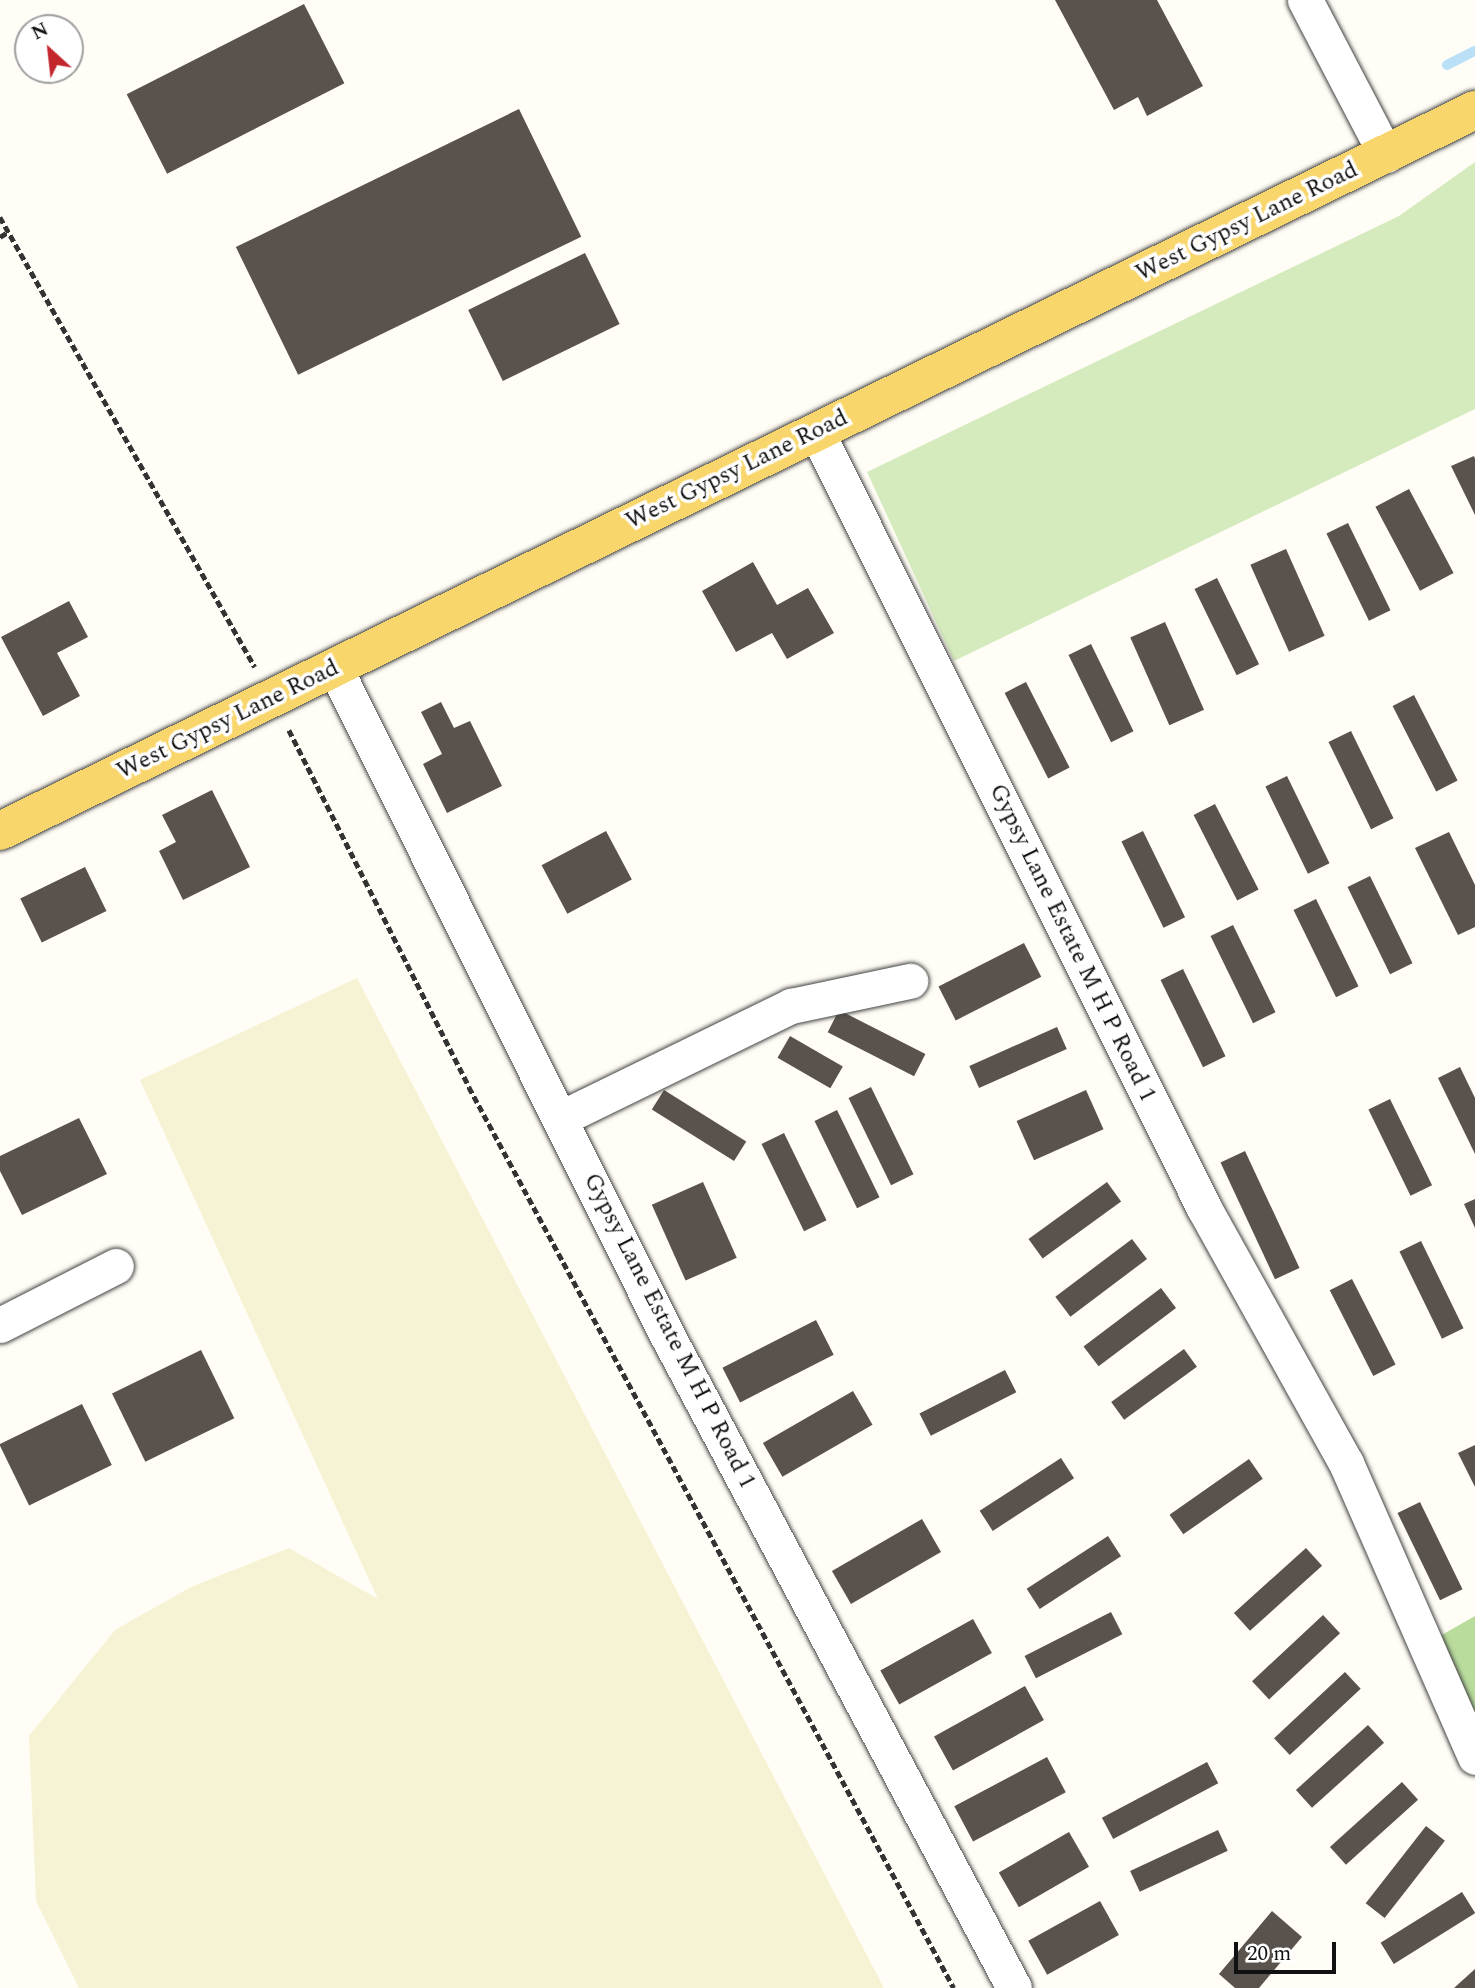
<!DOCTYPE html>
<style>
body{margin:0}
#map{position:relative;width:1475px;height:1988px;overflow:hidden;background:#fffdf5;font-family:Spectral,serif}
div>[style]{position:absolute}
.farmland>*{inset:0;background:#f6f3d4}
.green>*{inset:0;background:#d5ebbd}
.forest>*{inset:0;background:#b9dc9c}
.stream>*{height:10px;margin:-5px;padding:0 5px;transform-origin:5px;border-radius:5px;background:#b9e0f7}
.building>*{inset:0;background:#5a524d;transform-origin:0 0}
.path>*{height:4.5px;margin-top:-2.25px;transform-origin:0;background:repeating-linear-gradient(90deg,#333 0 7px,transparent 0 10.5px)}
.roads{filter:drop-shadow(0 0 2px #444) drop-shadow(0 0 2px #444)}
.minor>*{height:35px;margin:-17.5px;padding:0 17.5px;transform-origin:17.5px;border-radius:17.5px;background:#fff}
.major>*{height:38px;margin:-19px;padding:0 19px;transform-origin:19px;border-radius:19px;background:#f9d66b}
span{translate:-50% -50%;white-space:nowrap;text-align:center;line-height:1.15;-webkit-text-stroke:7px #fff;paint-order:stroke}
.street-label{font-size:24px;color:#111}
.north{position:absolute;left:14px;top:14px;width:70px;height:70px;box-sizing:border-box;background:#fff;border:2px solid #a0a0a0;border-radius:50%;rotate:333deg;font-size:19px;font-weight:700;line-height:28px;text-align:center;color:#111}
.north::after{content:'';display:block;margin:auto;width:24px;height:32px;background:#c4262e;clip-path:polygon(50% 0,100% 100%,50% 72%,0 100%)}
.scale{position:absolute;left:1234px;top:1942px;width:102px;height:32px;box-sizing:border-box;border:4px solid #111;border-top:0;padding-left:9px;font-size:21px;line-height:24px;white-space:nowrap;color:#111;-webkit-text-stroke:5px #fff;paint-order:stroke}
</style>
<div id="map">
<div class="farmland">
<i style="clip-path:polygon(357px 978px,884px 1988px,79px 1988px,36px 1901px,29px 1736px,115px 1630px,191px 1587px,289px 1548px,378px 1599px,140px 1080px)"></i>
</div>
<div class="green">
<i style="clip-path:polygon(1475px 162px,1475px 409px,954px 661px,867px 472px,1399px 216px)"></i>
</div>
<div class="forest">
<i style="clip-path:polygon(1475px 1616px,1475px 1757px,1426px 1644px)"></i>
</div>
<div class="stream">
<i style="left:1447px;top:65px;width:31px;rotate:-27deg"></i>
</div>
<div class="building">
<i style="clip-path:polygon(1055px 0,1157px 0,1203px 86px,1147px 116px,1138px 97px,1114px 110px)"></i>
<i style="left:304px;top:4px;width:89px;height:199px;rotate:63deg"></i>
<i style="left:519px;top:109px;width:142px;height:315px;rotate:64deg"></i>
<i style="left:585px;top:253px;width:79px;height:130px;rotate:64deg"></i>
<i style="clip-path:polygon(1474px 456px,1475px 459px,1475px 515px,1451px 466px)"></i>
<i style="left:1409px;top:489px;width:95px;height:38px;rotate:62deg"></i>
<i style="left:1348px;top:523px;width:97px;height:24px;rotate:64deg"></i>
<i style="left:1286px;top:549px;width:95px;height:39px;rotate:66deg"></i>
<i style="clip-path:polygon(753px 562px,777px 605px,808px 588px,834px 633px,787px 659px,772px 633px,736px 652px,702px 591px)"></i>
<i style="left:1217px;top:578px;width:96px;height:25px;rotate:64deg"></i>
<i style="clip-path:polygon(69px 601px,88px 637px,57px 653px,80px 696px,43px 716px,1px 637px)"></i>
<i style="left:1165px;top:622px;width:96px;height:38px;rotate:66deg"></i>
<i style="left:1091px;top:644px;width:97px;height:25px;rotate:64deg"></i>
<i style="left:1026px;top:682px;width:96px;height:24px;rotate:63deg"></i>
<i style="left:1414px;top:695px;width:96px;height:24px;rotate:63deg"></i>
<i style="clip-path:polygon(441px 702px,454px 728px,470px 721px,502px 786px,447px 813px,423px 764px,442px 754px,421px 712px)"></i>
<i style="left:1351px;top:731px;width:97px;height:25px;rotate:64deg"></i>
<i style="left:1287px;top:776px;width:97px;height:24px;rotate:64deg"></i>
<i style="clip-path:polygon(212px 790px,250px 867px,183px 900px,159px 851px,176px 842px,162px 815px)"></i>
<i style="left:1215px;top:804px;width:96px;height:24px;rotate:63deg"></i>
<i style="left:606px;top:831px;width:55px;height:73px;rotate:62deg"></i>
<i style="left:1143px;top:831px;width:96px;height:24px;rotate:64deg"></i>
<i style="clip-path:polygon(1449px 832px,1475px 885px,1475px 927px,1458px 935px,1415px 848px)"></i>
<i style="left:85px;top:867px;width:49px;height:72px;rotate:64deg"></i>
<i style="left:1370px;top:876px;width:97px;height:25px;rotate:64deg"></i>
<i style="left:1316px;top:899px;width:97px;height:25px;rotate:64deg"></i>
<i style="left:1233px;top:925px;width:97px;height:25px;rotate:64deg"></i>
<i style="left:1024px;top:943px;width:38px;height:96px;rotate:63deg"></i>
<i style="left:1183px;top:969px;width:97px;height:25px;rotate:64deg"></i>
<i style="left:839px;top:1010px;width:97px;height:25px;rotate:27deg"></i>
<i style="left:1057px;top:1027px;width:24px;height:96px;rotate:66deg"></i>
<i style="left:790px;top:1036px;width:61px;height:25px;rotate:30deg"></i>
<i style="clip-path:polygon(1460px 1067px,1475px 1098px,1475px 1154px,1438px 1078px)"></i>
<i style="left:871px;top:1087px;width:97px;height:25px;rotate:64deg"></i>
<i style="left:664px;top:1090px;width:97px;height:23px;rotate:32deg"></i>
<i style="left:1086px;top:1090px;width:43px;height:76px;rotate:66deg"></i>
<i style="left:1390px;top:1099px;width:96px;height:24px;rotate:64deg"></i>
<i style="left:837px;top:1110px;width:97px;height:25px;rotate:64deg"></i>
<i style="clip-path:polygon(79px 1118px,107px 1174px,22px 1215px,0 1171px,0 1156px)"></i>
<i style="left:784px;top:1133px;width:97px;height:25px;rotate:64deg"></i>
<i style="left:1245px;top:1151px;width:129px;height:27px;rotate:65deg"></i>
<i style="left:703px;top:1182px;width:83px;height:56px;rotate:66deg"></i>
<i style="left:1107px;top:1182px;width:24px;height:97px;rotate:54deg"></i>
<i style="clip-path:polygon(1475px 1199px,1475px 1228px,1464px 1204px)"></i>
<i style="left:1132px;top:1239px;width:25px;height:96px;rotate:53deg"></i>
<i style="left:1421px;top:1241px;width:97px;height:24px;rotate:64deg"></i>
<i style="left:1352px;top:1279px;width:96px;height:25px;rotate:63deg"></i>
<i style="left:1161px;top:1288px;width:25px;height:97px;rotate:53deg"></i>
<i style="left:816px;top:1320px;width:39px;height:105px;rotate:63deg"></i>
<i style="left:1184px;top:1349px;width:22px;height:90px;rotate:54deg"></i>
<i style="left:201px;top:1350px;width:76px;height:99px;rotate:64deg"></i>
<i style="left:1005px;top:1370px;width:25px;height:96px;rotate:63deg"></i>
<i style="left:853px;top:1391px;width:39px;height:104px;rotate:60deg"></i>
<i style="left:82px;top:1404px;width:68px;height:92px;rotate:64deg"></i>
<i style="clip-path:polygon(1475px 1445px,1475px 1487px,1458px 1453px)"></i>
<i style="left:1061px;top:1458px;width:24px;height:97px;rotate:57deg"></i>
<i style="left:1249px;top:1459px;width:24px;height:97px;rotate:55deg"></i>
<i style="left:1420px;top:1502px;width:97px;height:25px;rotate:64deg"></i>
<i style="left:922px;top:1519px;width:38px;height:104px;rotate:60deg"></i>
<i style="left:1108px;top:1536px;width:24px;height:97px;rotate:57deg"></i>
<i style="left:1306px;top:1548px;width:24px;height:97px;rotate:48deg"></i>
<i style="left:1111px;top:1612px;width:25px;height:97px;rotate:63deg"></i>
<i style="left:1323px;top:1615px;width:25px;height:97px;rotate:47deg"></i>
<i style="left:973px;top:1619px;width:39px;height:106px;rotate:61deg"></i>
<i style="left:1345px;top:1672px;width:23px;height:97px;rotate:47deg"></i>
<i style="left:1025px;top:1686px;width:39px;height:104px;rotate:61deg"></i>
<i style="left:1368px;top:1725px;width:24px;height:97px;rotate:48deg"></i>
<i style="left:1047px;top:1757px;width:40px;height:105px;rotate:62deg"></i>
<i style="left:1207px;top:1762px;width:24px;height:119px;rotate:62deg"></i>
<i style="left:1402px;top:1782px;width:24px;height:97px;rotate:48deg"></i>
<i style="left:1426px;top:1826px;width:24px;height:98px;rotate:38deg"></i>
<i style="left:1218px;top:1830px;width:23px;height:97px;rotate:65deg"></i>
<i style="left:1069px;top:1832px;width:40px;height:81px;rotate:60deg"></i>
<i style="left:1462px;top:1892px;width:25px;height:96px;rotate:58deg"></i>
<i style="left:1100px;top:1901px;width:39px;height:82px;rotate:61deg"></i>
<i style="clip-path:polygon(1272px 1911px,1302px 1937px,1259px 1988px,1235px 1988px,1219px 1974px)"></i>
<i style="clip-path:polygon(1475px 1969px,1475px 1988px,1454px 1988px)"></i>
</div>
<div class="path">
<i style="left:0;top:217px;width:517px;rotate:60.46deg"></i>
<i style="left:0;top:237px;width:9px;rotate:-32deg"></i>
<i style="left:289px;top:730px;width:400px;rotate:63.2deg"></i>
<i style="left:469px;top:1087px;width:1023px;rotate:61.71deg"></i>
</div>
<div class="roads">
<div class="minor">
<i style="left:1305px;top:0;width:175px;rotate:62.4deg"></i>
<i style="left:816px;top:431px;width:868px;rotate:63.46deg"></i>
<i style="left:1204px;top:1208px;width:292px;rotate:60.9deg"></i>
<i style="left:1346px;top:1463px;width:321px;rotate:66.3deg"></i>
<i style="left:335px;top:668px;width:745px;rotate:63.54deg"></i>
<i style="left:667px;top:1335px;width:739px;rotate:62.01deg"></i>
<i style="left:561px;top:1118px;width:256px;rotate:-26deg"></i>
<i style="left:791px;top:1006px;width:122px;rotate:-11.9deg"></i>
<i style="left:0;top:1325px;width:130px;rotate:-27deg"></i>
</div>
<div class="major">
<i style="left:0;top:831px;width:1642px;rotate:-26.05deg"></i>
</div>
</div>
<div class="street-label">
<span style="left:1247px;top:222px;rotate:-26deg">West Gypsy Lane Road</span>
<span style="left:737px;top:470px;rotate:-26deg">West Gypsy Lane Road</span>
<span style="left:228px;top:720px;rotate:-26deg">West Gypsy Lane Road</span>
<span style="left:1072px;top:943px;rotate:64deg">Gypsy Lane Estate M H P Road 1</span>
<span style="left:669px;top:1331px;rotate:63deg">Gypsy Lane Estate M H P Road 1</span>
</div>
<div class="north">N</div>
<div class="scale">20 m</div>
</div>
